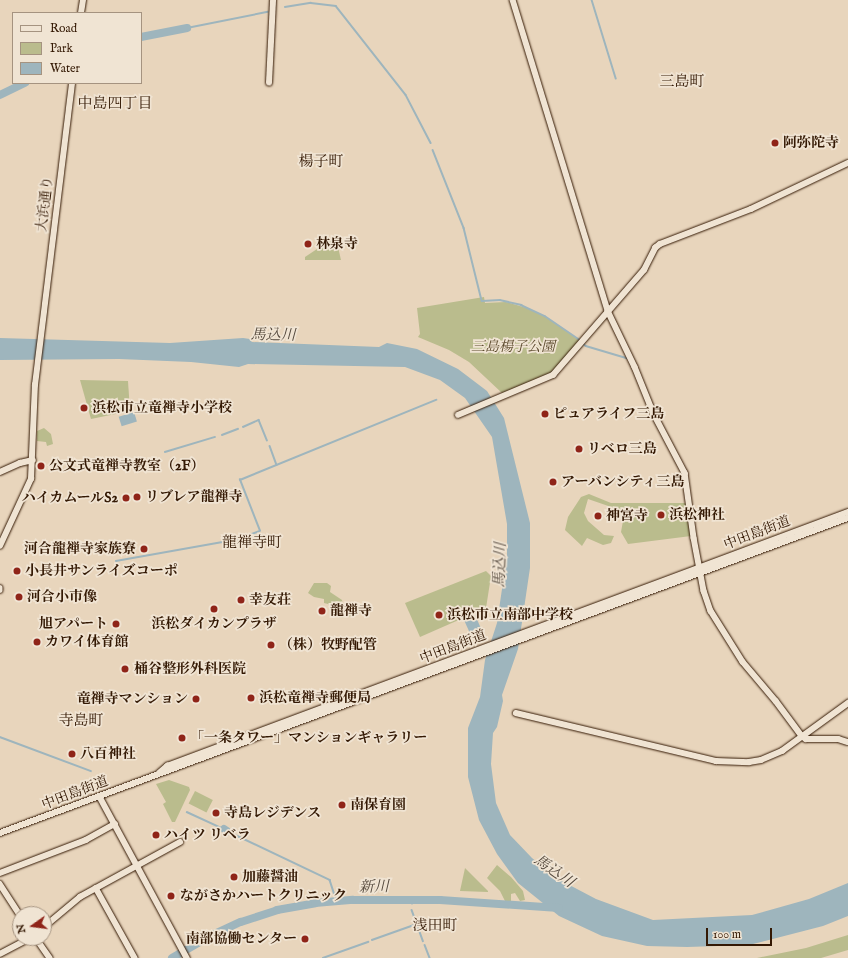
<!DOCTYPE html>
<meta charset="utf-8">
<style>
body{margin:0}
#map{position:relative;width:848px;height:958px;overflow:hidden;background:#e8d5bc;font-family:"IM FELL English","Noto Serif JP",serif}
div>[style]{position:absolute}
.green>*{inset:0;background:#babc8d;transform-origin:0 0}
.water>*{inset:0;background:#9eb5bd;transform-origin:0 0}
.stream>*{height:1.5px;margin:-0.75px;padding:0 0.75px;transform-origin:0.75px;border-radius:0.75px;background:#9eb5bd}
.river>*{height:8px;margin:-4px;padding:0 4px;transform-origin:4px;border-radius:4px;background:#9eb5bd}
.roads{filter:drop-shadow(0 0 1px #341904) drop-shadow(0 0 1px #341904)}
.secondary>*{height:5.5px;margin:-2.75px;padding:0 2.75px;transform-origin:2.75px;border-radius:2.75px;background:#f0e4d3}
.dots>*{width:11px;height:11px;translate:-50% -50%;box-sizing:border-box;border:2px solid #f0e4d3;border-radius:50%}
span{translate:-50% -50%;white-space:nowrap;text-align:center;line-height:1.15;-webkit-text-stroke:3.5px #f0e4d3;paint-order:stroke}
.poi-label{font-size:14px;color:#341904;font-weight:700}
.left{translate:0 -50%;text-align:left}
.right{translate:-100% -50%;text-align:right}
.street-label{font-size:14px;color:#341904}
.park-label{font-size:14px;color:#5c4a2d;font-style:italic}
.neighbourhood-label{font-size:15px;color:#341904}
.water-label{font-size:15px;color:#54483c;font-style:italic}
.legend{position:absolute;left:12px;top:12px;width:130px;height:72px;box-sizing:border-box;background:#f0e4d3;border:1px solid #a59380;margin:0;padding:5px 7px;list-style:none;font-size:12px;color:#341904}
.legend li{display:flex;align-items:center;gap:8px;height:20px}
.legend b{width:20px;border:1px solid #a59380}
.north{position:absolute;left:12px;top:906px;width:40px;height:40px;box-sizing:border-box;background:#f0e4d3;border:1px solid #a59380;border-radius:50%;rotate:256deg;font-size:11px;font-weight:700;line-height:16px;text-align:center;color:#341904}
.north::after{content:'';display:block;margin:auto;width:14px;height:18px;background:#8f2418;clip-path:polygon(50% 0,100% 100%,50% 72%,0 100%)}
.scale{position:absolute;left:706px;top:928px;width:66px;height:18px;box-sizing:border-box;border:2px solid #341904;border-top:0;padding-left:5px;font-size:12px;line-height:14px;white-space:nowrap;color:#341904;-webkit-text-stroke:3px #f0e4d3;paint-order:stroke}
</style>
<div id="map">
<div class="green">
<i style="clip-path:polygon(332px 239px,338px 247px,341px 260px,305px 260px,305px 257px)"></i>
<i style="clip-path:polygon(484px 297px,485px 303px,506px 302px,530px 309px,546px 317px,581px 341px,550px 375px,502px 393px,469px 362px,449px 350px,418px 337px,420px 334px,417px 308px)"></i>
<i style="clip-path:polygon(80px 380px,128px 381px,130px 411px,91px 419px)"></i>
<i style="clip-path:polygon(44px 428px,51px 434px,53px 444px,47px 446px,46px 442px,37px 441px,37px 431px)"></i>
<i style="clip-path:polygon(589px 494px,611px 503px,686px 503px,691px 536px,628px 544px,621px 532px,623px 521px,620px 510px,588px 499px,584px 513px,588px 521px,604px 535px,614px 536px,611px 543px,603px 545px,587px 538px,582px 546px,565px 530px,568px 517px,581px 497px)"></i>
<i style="clip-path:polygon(486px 571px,491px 576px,486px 608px,420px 637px,405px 603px)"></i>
<i style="clip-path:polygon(314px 583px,327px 583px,331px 586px,330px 592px,342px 600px,343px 605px,348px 605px,352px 616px,339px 618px,339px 610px,333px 610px,332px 605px,324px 603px,324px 599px,314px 597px,308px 593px)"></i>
<i style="clip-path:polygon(169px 780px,189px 787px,190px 790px,175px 822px,172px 822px,163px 804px,166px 802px,156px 784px)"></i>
<i style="left:195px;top:791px;width:20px;height:14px;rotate:27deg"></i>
<i style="clip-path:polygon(497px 865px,511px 877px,523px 891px,525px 900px,520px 901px,515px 893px,511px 894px,511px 901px,505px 901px,500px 891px,487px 878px)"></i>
<i style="clip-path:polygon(465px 868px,488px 891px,488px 892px,460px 891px)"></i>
<i style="clip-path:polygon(848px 935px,848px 950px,821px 958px,757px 958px,806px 948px)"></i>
</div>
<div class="water">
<i style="clip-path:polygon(0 338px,170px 343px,243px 338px,250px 339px,252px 342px,379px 347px,387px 343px,417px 349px,458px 369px,487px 391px,504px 418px,530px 523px,530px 568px,518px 649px,502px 695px,503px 701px,497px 727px,493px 733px,491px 764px,496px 803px,510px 835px,532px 858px,558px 879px,596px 899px,653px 920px,752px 915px,809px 899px,848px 883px,848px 916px,823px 926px,749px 945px,687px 947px,647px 946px,602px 936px,559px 916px,518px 883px,497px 854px,479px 820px,468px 777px,468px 728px,480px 697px,485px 660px,497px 623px,507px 555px,507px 524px,492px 437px,465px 398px,440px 380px,405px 367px,248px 364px,239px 367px,191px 362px,119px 359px,0 360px)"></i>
<i style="left:134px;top:412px;width:10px;height:16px;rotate:73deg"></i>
<i style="left:475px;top:615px;width:17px;height:12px;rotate:66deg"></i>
</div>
<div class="stream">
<i style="left:592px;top:0;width:82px;rotate:72.9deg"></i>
<i style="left:285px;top:7px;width:26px;rotate:-9deg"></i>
<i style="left:311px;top:3px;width:25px;rotate:7deg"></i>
<i style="left:336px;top:6px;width:113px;rotate:51.8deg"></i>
<i style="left:406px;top:95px;width:54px;rotate:62.5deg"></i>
<i style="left:187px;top:28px;width:82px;rotate:-11.3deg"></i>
<i style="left:433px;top:150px;width:84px;rotate:68.3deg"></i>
<i style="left:464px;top:228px;width:75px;rotate:76.1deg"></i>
<i style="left:482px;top:301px;width:18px;rotate:-3deg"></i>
<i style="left:500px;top:300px;width:22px;rotate:13deg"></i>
<i style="left:521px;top:305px;width:26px;rotate:25deg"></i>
<i style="left:545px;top:316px;width:42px;rotate:34.4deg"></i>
<i style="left:583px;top:343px;width:4px;rotate:45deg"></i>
<i style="left:586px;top:346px;width:46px;rotate:16.5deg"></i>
<i style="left:243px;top:427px;width:17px;rotate:-24deg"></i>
<i style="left:259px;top:420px;width:22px;rotate:68deg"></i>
<i style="left:222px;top:435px;width:17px;rotate:-21deg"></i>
<i style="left:270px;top:446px;width:20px;rotate:70deg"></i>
<i style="left:165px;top:452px;width:52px;rotate:-16.7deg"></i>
<i style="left:116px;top:561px;width:125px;rotate:-10.1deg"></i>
<i style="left:239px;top:539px;width:22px;rotate:-21deg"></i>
<i style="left:260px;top:531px;width:55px;rotate:-111.4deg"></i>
<i style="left:240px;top:480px;width:212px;rotate:-22.2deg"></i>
<i style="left:0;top:737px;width:97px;rotate:20.5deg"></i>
<i style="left:187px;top:812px;width:41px;rotate:24.7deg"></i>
<i style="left:227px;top:831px;width:114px;rotate:25.4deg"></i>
<i style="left:330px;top:880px;width:22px;rotate:72deg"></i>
<i style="left:412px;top:904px;width:4px;rotate:-90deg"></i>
<i style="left:412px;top:910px;width:33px;rotate:70deg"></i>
<i style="left:372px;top:940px;width:48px;rotate:-19.6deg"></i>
<i style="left:425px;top:945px;width:14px;rotate:69deg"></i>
<i style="left:323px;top:958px;width:48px;rotate:-19.6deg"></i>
</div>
<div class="river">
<i style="left:141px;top:37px;width:47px;rotate:-11.1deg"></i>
<i style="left:0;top:95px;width:28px;rotate:-26deg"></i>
<i style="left:224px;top:829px;width:4px;rotate:34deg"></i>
<i style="left:172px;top:958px;width:39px;rotate:-30deg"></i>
<i style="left:206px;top:938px;width:38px;rotate:-25deg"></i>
<i style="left:241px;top:922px;width:38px;rotate:-18deg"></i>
<i style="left:277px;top:910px;width:39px;rotate:-10deg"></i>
<i style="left:315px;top:903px;width:38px;rotate:-5deg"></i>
<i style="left:353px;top:900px;width:87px"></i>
<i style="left:440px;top:900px;width:119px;rotate:3.8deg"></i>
</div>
<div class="roads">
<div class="secondary">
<i style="left:513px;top:0;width:325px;rotate:73deg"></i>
<i style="left:608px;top:311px;width:62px;rotate:64.3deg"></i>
<i style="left:635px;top:367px;width:51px;rotate:68deg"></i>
<i style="left:654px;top:414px;width:67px;rotate:62.3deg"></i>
<i style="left:685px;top:473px;width:66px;rotate:82.1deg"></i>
<i style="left:694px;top:538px;width:54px;rotate:79.3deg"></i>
<i style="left:704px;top:591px;width:21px;rotate:71deg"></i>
<i style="left:711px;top:611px;width:60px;rotate:57.9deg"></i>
<i style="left:743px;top:662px;width:51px;rotate:49.8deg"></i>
<i style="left:776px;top:701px;width:44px;rotate:53.4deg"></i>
<i style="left:802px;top:736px;width:5px;rotate:37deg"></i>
<i style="left:806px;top:739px;width:32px"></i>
<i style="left:838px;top:739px;width:10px;rotate:17deg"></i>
<i style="left:81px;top:13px;width:13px;rotate:-81deg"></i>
<i style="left:269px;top:83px;width:83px;rotate:-87.2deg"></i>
<i style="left:458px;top:415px;width:103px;rotate:-22.8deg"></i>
<i style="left:553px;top:375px;width:139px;rotate:-49.1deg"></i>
<i style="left:644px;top:270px;width:25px;rotate:-63deg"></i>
<i style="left:655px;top:248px;width:6px;rotate:-39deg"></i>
<i style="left:660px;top:244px;width:97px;rotate:-21deg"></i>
<i style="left:751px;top:209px;width:107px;rotate:-25.4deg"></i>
<i style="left:0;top:472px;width:22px;rotate:-24deg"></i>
<i style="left:20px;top:463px;width:13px;rotate:-13deg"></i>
<i style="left:0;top:546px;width:74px;rotate:-65.2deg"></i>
<i style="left:31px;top:479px;width:94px;rotate:-87.6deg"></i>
<i style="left:35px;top:385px;width:304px;rotate:-83deg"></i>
<i style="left:0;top:588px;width:2px;rotate:90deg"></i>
<i style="left:516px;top:713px;width:206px;rotate:13.5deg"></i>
<i style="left:716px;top:761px;width:33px;rotate:2deg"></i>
<i style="left:749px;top:762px;width:12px;rotate:-9deg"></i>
<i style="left:761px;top:760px;width:23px;rotate:-23deg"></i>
<i style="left:782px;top:751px;width:82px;rotate:-36deg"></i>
<i style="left:159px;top:773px;width:11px;rotate:-41deg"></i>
<i style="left:167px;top:766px;width:727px;rotate:-20.45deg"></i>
<i style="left:100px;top:797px;width:183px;rotate:61.6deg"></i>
<i style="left:0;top:833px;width:905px;rotate:-20.38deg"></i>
<i style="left:0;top:873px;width:92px;rotate:-21deg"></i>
<i style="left:86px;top:840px;width:33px;rotate:-29deg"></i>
<i style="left:0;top:884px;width:37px;rotate:57deg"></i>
<i style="left:96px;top:888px;width:80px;rotate:60.9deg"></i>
<i style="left:44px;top:927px;width:47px;rotate:-39.8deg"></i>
<i style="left:80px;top:897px;width:114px;rotate:-28.8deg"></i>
<i style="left:36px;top:938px;width:24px;rotate:55deg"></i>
<i style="left:0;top:954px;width:34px;rotate:-28deg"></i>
</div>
</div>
<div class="dots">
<i style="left:775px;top:143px;background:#8f2418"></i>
<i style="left:308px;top:244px;background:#8f2418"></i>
<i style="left:84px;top:408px;background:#8f2418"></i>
<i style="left:545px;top:414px;background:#8f2418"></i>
<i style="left:579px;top:449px;background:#8f2418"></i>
<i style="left:41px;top:466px;background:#8f2418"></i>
<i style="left:553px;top:482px;background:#8f2418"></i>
<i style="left:137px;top:497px;background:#8f2418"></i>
<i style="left:126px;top:498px;background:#8f2418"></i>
<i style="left:661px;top:515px;background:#8f2418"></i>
<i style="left:598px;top:516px;background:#8f2418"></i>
<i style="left:144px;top:549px;background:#8f2418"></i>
<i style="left:17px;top:571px;background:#8f2418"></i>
<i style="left:19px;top:597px;background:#8f2418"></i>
<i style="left:241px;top:600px;background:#8f2418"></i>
<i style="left:214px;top:609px;background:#8f2418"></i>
<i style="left:322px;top:611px;background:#8f2418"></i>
<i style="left:439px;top:615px;background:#8f2418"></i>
<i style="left:116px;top:624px;background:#8f2418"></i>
<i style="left:37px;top:642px;background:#8f2418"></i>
<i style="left:271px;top:645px;background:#8f2418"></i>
<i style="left:125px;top:669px;background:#8f2418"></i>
<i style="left:251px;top:698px;background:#8f2418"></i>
<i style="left:196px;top:699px;background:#8f2418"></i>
<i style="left:182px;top:738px;background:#8f2418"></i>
<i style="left:72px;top:754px;background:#8f2418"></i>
<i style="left:342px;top:805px;background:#8f2418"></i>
<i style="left:216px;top:813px;background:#8f2418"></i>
<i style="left:156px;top:835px;background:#8f2418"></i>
<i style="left:234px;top:877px;background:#8f2418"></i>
<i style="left:171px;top:896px;background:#8f2418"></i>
<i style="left:305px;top:939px;background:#8f2418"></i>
</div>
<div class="poi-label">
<span class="left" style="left:783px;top:143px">阿弥陀寺</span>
<span class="left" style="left:316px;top:244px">林泉寺</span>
<span class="left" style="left:92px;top:408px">浜松市立竜禅寺小学校</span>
<span class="left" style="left:553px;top:414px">ピュアライフ三島</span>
<span class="left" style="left:587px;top:449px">リベロ三島</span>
<span class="left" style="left:49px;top:466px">公文式竜禅寺教室（2F）</span>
<span class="left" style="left:561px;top:482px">アーバンシティ三島</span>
<span class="left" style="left:145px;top:497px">リブレア龍禅寺</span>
<span class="right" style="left:118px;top:498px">ハイカムールS2</span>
<span class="left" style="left:669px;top:515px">浜松神社</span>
<span class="left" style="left:606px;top:516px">神宮寺</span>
<span class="right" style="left:136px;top:549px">河合龍禅寺家族寮</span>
<span class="left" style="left:25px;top:571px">小長井サンライズコーポ</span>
<span class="left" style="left:27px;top:597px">河合小市像</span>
<span class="left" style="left:249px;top:600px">幸友荘</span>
<span class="left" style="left:330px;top:611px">龍禅寺</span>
<span class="left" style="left:447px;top:615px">浜松市立南部中学校</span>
<span class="right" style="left:108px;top:624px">旭アパート</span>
<span style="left:214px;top:624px">浜松ダイカンプラザ</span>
<span class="left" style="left:45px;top:642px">カワイ体育館</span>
<span class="left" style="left:279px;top:645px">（株）牧野配管</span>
<span class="left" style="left:134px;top:669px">桶谷整形外科医院</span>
<span class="left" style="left:259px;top:698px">浜松竜禅寺郵便局</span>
<span class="right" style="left:188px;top:699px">竜禅寺マンション</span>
<span class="left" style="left:190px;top:738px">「一条タワー」マンションギャラリー</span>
<span class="left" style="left:80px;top:754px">八百神社</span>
<span class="left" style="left:350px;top:805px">南保育園</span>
<span class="left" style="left:224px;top:813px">寺島レジデンス</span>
<span class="left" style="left:164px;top:835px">ハイツ リベラ</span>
<span class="left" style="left:242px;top:877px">加藤醤油</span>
<span class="left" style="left:180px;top:896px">ながさかハートクリニック</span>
<span class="right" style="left:297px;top:939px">南部協働センター</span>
</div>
<div class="street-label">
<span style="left:45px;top:204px;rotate:-83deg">大浜通り</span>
<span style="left:757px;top:533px;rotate:-21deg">中田島街道</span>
<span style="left:453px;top:647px;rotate:-21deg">中田島街道</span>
<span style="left:75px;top:793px;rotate:-21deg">中田島街道</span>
</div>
<div class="park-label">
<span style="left:513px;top:347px">三島楊子公園</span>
</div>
<div class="neighbourhood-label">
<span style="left:682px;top:82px">三島町</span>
<span style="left:115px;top:104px">中島四丁目</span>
<span style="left:321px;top:162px">楊子町</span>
<span style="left:252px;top:543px">龍禅寺町</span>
<span style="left:81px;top:721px">寺島町</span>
<span style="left:435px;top:926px">浅田町</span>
</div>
<div class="water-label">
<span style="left:273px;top:335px;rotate:1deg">馬込川</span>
<span style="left:500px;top:565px;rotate:-88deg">馬込川</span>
<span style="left:554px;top:871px;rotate:35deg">馬込川</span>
<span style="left:374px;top:887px;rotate:-1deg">新川</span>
</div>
<ul class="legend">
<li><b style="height:5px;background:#f0e4d3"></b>Road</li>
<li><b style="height:11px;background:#babc8d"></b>Park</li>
<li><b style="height:11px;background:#9eb5bd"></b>Water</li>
</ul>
<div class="north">N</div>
<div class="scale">100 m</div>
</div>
